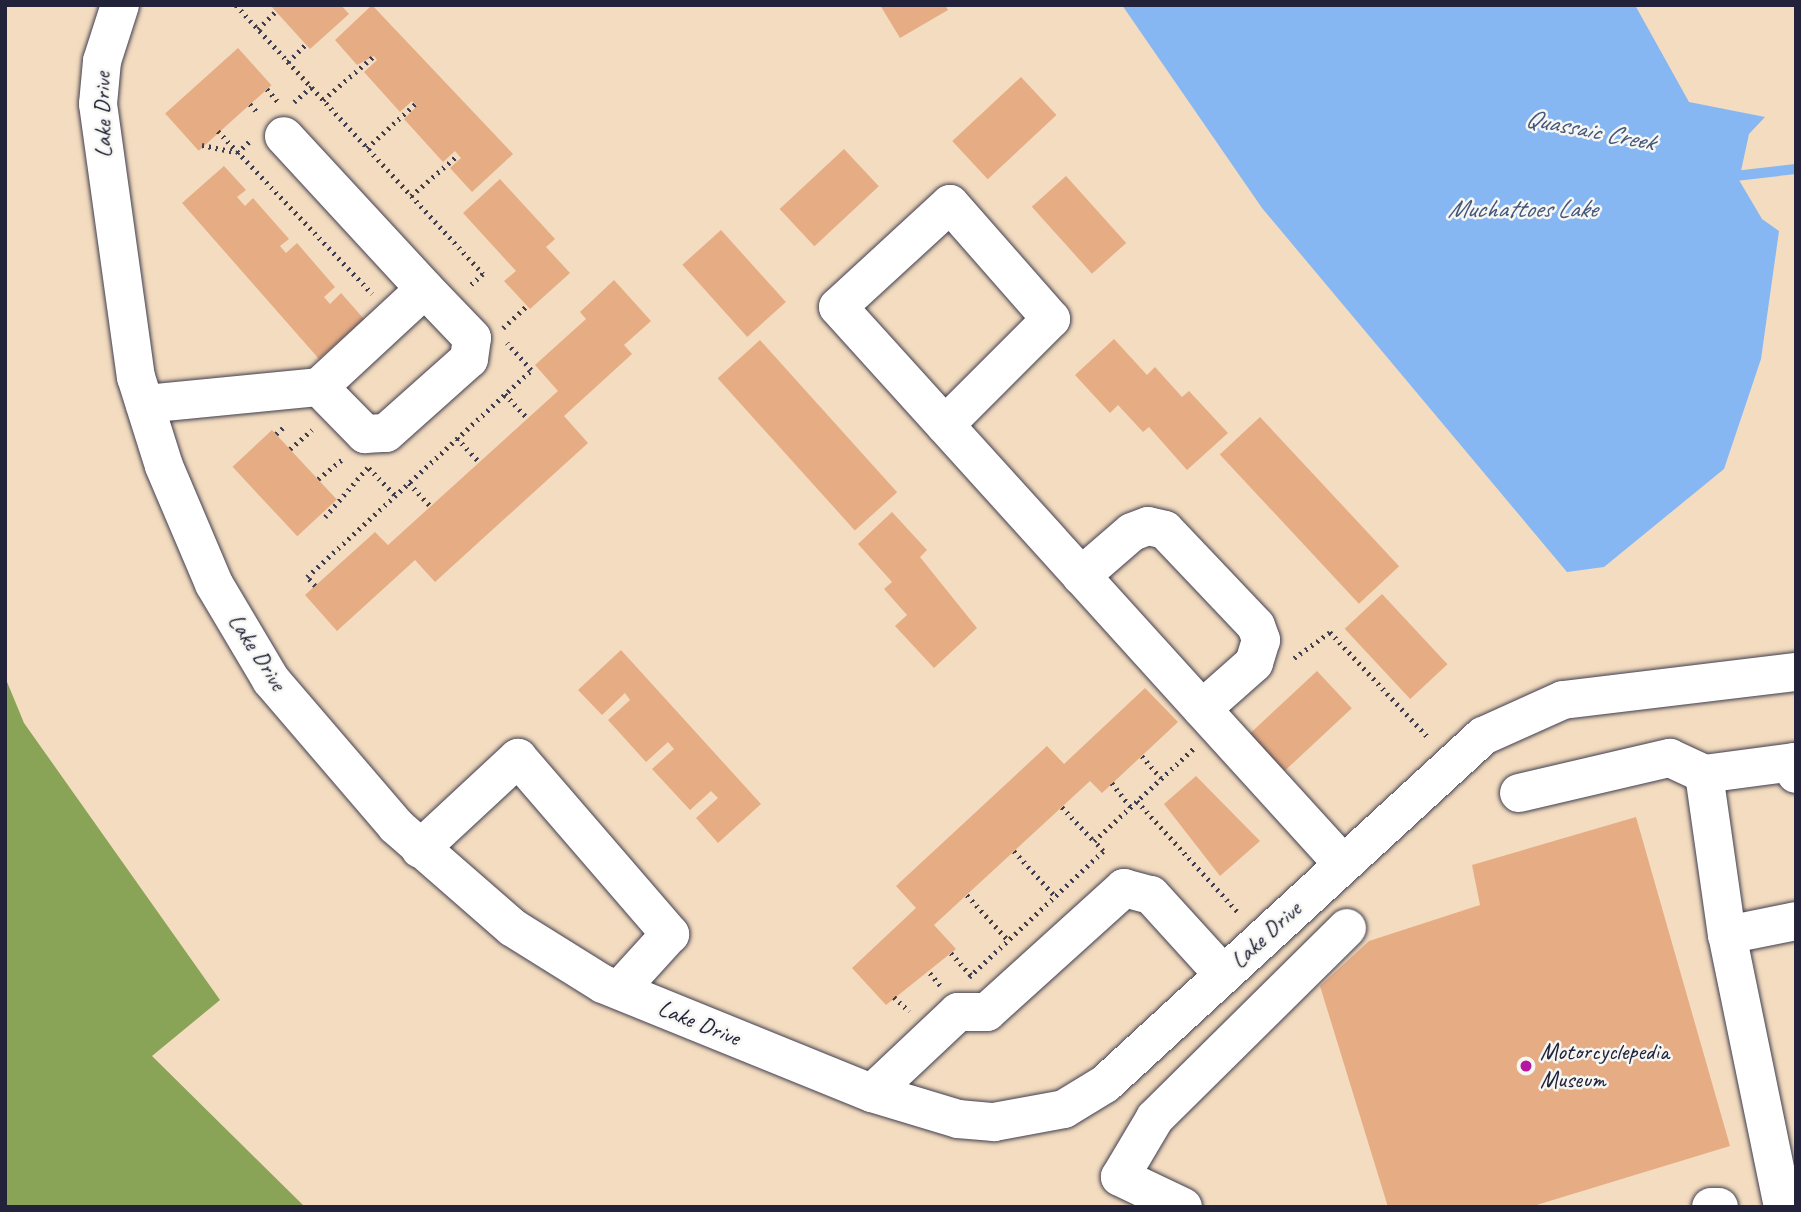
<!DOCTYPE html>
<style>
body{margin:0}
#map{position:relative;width:1801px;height:1212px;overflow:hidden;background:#f3dcbf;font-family:Caveat,sans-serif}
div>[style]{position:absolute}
.forest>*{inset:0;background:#89a456}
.water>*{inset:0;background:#87b7f3}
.stream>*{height:10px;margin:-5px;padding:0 5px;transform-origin:5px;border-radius:5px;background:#87b7f3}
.building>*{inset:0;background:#e6ad85;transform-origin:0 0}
.path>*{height:4.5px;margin-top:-2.25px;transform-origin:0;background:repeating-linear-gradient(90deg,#413e4f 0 2px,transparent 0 7px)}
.roads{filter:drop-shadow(0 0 2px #413e4f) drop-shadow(0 0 2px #413e4f)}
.minor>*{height:38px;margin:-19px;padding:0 19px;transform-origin:19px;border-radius:19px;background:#fff}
.dots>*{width:19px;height:19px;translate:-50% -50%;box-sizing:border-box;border:4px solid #f6f6f2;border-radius:50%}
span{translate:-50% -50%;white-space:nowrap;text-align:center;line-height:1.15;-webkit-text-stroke:5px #f6f6f2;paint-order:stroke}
.street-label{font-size:24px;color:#22223b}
.poi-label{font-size:24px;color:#22223b}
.left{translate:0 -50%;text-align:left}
.water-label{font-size:26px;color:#45567b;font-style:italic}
.frame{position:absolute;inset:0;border:7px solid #22223b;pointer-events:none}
</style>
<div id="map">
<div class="forest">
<i style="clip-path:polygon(5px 677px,24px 723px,220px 1000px,152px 1056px,305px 1207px,5px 1207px)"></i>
</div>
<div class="water">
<i style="clip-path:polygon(1122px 5px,1635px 5px,1689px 102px,1765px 117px,1749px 134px,1739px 180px,1762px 219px,1779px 231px,1761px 359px,1724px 469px,1604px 567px,1567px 572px,1262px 208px)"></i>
</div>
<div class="stream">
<i style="left:1726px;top:177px;width:70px;rotate:-6.5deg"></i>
</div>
<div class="building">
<i style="clip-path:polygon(270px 5px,341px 5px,349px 14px,310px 49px)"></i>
<i style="clip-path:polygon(372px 5px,513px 154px,472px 192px,450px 168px,461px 158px,455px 151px,443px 162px,404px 119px,417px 106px,412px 101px,400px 112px,364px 72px,377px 60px,374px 56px,357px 65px,335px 40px)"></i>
<i style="clip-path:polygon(880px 5px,945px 5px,948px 10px,900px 38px)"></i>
<i style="left:238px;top:48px;width:50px;height:98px;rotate:48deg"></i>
<i style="left:1021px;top:77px;width:52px;height:94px;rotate:47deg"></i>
<i style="left:844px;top:149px;width:51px;height:88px;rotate:47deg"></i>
<i style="clip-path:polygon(224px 166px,246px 190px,237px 197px,245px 206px,253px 198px,289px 239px,280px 246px,286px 253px,297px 243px,335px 287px,324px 297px,330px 304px,341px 293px,364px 319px,319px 359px,182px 203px)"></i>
<i style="left:1066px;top:176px;width:90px;height:46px;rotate:48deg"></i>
<i style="clip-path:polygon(500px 179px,555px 239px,546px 247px,570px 273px,530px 309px,504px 281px,516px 271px,463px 213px)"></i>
<i style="left:721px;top:230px;width:97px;height:52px;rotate:48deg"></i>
<i style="clip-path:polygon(614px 280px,651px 321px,624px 345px,632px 354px,564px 416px,588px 443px,435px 582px,415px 560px,337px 631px,305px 595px,375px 532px,388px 545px,558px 391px,535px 365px,586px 319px,580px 312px)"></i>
<i style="clip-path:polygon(1114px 339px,1147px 375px,1155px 367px,1182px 397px,1189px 391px,1228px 433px,1187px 470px,1149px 427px,1143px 432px,1118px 405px,1110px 413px,1075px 375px)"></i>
<i style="left:760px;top:340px;width:205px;height:57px;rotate:48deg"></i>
<i style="left:1260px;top:417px;width:204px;height:55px;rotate:47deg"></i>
<i style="left:272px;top:430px;width:95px;height:54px;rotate:47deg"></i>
<i style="clip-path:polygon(892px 512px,927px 550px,920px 557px,977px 628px,934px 668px,895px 626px,907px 615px,884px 589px,892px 582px,858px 544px)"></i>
<i style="left:1382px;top:594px;width:96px;height:51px;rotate:47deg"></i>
<i style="clip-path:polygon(621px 650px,761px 804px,718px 843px,696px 818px,718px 798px,711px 791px,690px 810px,652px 769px,674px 749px,668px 742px,646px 762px,608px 720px,630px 700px,625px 693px,602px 715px,578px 690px)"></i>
<i style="left:1317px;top:671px;width:51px;height:92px;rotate:47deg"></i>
<i style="clip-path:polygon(1145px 688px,1178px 722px,1102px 793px,1090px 781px,934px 925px,956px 949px,886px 1005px,852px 968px,916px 908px,896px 886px,1047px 746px,1064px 764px)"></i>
<i style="clip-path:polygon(1196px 776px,1260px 841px,1220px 876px,1164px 804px)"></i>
<i style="clip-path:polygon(1636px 817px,1730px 1146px,1530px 1207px,1388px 1207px,1320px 986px,1369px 941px,1480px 905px,1472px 865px)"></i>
</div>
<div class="path">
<i style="left:236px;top:5px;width:365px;rotate:47.4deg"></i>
<i style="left:483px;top:274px;width:19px;rotate:137deg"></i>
<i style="left:258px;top:29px;width:25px;rotate:-45deg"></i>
<i style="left:288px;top:62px;width:25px;rotate:-45deg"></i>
<i style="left:267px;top:89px;width:20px;rotate:49deg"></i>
<i style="left:323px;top:100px;width:67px;rotate:-40.8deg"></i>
<i style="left:294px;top:102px;width:23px;rotate:-41deg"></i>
<i style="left:250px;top:104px;width:12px;rotate:48deg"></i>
<i style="left:218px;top:131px;width:224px;rotate:46.5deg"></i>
<i style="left:202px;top:145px;width:35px;rotate:12deg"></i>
<i style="left:367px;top:148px;width:65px;rotate:-42.5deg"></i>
<i style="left:237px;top:153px;width:18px;rotate:-43deg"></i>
<i style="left:411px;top:196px;width:62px;rotate:-41.1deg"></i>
<i style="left:503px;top:328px;width:33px;rotate:-43deg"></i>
<i style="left:505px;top:394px;width:33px;rotate:47deg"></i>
<i style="left:276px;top:434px;width:13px;rotate:-42deg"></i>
<i style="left:457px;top:438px;width:33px;rotate:47deg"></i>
<i style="left:290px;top:449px;width:29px;rotate:-41deg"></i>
<i style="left:369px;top:468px;width:37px;rotate:46deg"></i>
<i style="left:318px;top:479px;width:33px;rotate:-39deg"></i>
<i style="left:409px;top:483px;width:33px;rotate:47deg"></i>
<i style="left:325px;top:517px;width:65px;rotate:-49.4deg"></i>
<i style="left:315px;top:586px;width:12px;rotate:-132deg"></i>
<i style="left:307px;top:577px;width:305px;rotate:-42.7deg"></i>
<i style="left:531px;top:370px;width:36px;rotate:-132deg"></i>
<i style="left:1294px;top:658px;width:44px;rotate:-35.8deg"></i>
<i style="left:1330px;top:632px;width:145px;rotate:47deg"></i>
<i style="left:1142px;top:756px;width:29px;rotate:49deg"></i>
<i style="left:1112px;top:783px;width:31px;rotate:52deg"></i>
<i style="left:1137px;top:801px;width:153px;rotate:47.7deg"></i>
<i style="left:1062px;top:807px;width:47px;rotate:46.7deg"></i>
<i style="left:1014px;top:851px;width:61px;rotate:47.7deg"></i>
<i style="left:967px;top:895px;width:61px;rotate:47.7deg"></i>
<i style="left:951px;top:953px;width:30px;rotate:48deg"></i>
<i style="left:930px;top:973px;width:17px;rotate:50deg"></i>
<i style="left:969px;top:977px;width:184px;rotate:-43.2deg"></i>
<i style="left:1103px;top:851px;width:13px;rotate:-132deg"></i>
<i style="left:1094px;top:841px;width:137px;rotate:-42.9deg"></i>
<i style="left:894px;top:997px;width:21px;rotate:43deg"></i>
</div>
<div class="roads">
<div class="minor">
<i style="left:120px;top:5px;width:59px;rotate:107.8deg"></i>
<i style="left:102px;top:61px;width:43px;rotate:95.3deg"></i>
<i style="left:98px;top:104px;width:276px;rotate:82.1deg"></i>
<i style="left:136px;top:377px;width:93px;rotate:72.5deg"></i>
<i style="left:164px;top:466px;width:128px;rotate:67deg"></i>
<i style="left:214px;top:584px;width:112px;rotate:59.3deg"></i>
<i style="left:271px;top:680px;width:192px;rotate:49.4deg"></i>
<i style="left:396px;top:826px;width:155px;rotate:41.1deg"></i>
<i style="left:513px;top:928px;width:106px;rotate:31.9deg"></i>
<i style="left:603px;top:984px;width:290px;rotate:22.1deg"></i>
<i style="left:872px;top:1093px;width:90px;rotate:16.8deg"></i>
<i style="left:958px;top:1119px;width:36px;rotate:5deg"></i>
<i style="left:994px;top:1122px;width:71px;rotate:-10.5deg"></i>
<i style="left:1064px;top:1109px;width:48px;rotate:-31.4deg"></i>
<i style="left:1105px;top:1084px;width:514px;rotate:-42.63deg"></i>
<i style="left:1483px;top:736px;width:88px;rotate:-24.2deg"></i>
<i style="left:1563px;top:700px;width:235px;rotate:-6.9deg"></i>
<i style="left:319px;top:387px;width:66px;rotate:45.6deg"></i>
<i style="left:365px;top:434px;width:21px;rotate:-3deg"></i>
<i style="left:386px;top:433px;width:111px;rotate:-41.7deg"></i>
<i style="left:469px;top:359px;width:21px;rotate:-82deg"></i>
<i style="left:472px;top:338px;width:68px;rotate:-133.8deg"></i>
<i style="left:145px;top:404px;width:175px;rotate:-5.6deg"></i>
<i style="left:319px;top:387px;width:144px;rotate:-42.8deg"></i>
<i style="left:425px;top:289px;width:208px;rotate:-132.7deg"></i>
<i style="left:945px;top:425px;width:150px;rotate:-45deg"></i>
<i style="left:1051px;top:319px;width:153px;rotate:-131.3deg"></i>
<i style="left:950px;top:204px;width:152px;rotate:137.4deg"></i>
<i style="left:838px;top:307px;width:542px;rotate:47.84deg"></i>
<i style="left:1202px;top:709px;width:208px;rotate:47.7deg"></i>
<i style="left:1081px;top:576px;width:67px;rotate:-40.8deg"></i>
<i style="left:1132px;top:532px;width:17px;rotate:-21deg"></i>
<i style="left:1148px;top:526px;width:17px;rotate:13deg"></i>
<i style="left:1165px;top:530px;width:132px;rotate:46.5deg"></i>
<i style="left:1256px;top:626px;width:15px;rotate:70deg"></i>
<i style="left:1261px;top:640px;width:24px;rotate:107deg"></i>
<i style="left:1254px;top:663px;width:69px;rotate:138.5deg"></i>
<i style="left:1704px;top:774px;width:91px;rotate:-7.6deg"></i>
<i style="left:1794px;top:762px;width:12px;rotate:81deg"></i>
<i style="left:1519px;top:793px;width:155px;rotate:-13.1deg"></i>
<i style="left:1670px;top:758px;width:38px;rotate:25deg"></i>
<i style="left:1704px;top:774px;width:163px;rotate:81.9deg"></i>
<i style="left:420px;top:849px;width:134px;rotate:-42.9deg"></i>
<i style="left:518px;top:758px;width:233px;rotate:49.2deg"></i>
<i style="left:670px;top:934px;width:76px;rotate:132.3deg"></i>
<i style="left:872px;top:1093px;width:118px;rotate:-43.3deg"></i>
<i style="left:958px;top:1012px;width:29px"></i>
<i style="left:987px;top:1012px;width:185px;rotate:-42.1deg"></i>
<i style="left:1124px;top:888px;width:28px;rotate:15deg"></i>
<i style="left:1151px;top:895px;width:107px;rotate:47.7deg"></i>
<i style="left:1183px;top:1207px;width:70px;rotate:-154.5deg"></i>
<i style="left:1120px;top:1177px;width:69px;rotate:-59.3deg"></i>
<i style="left:1155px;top:1118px;width:270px;rotate:-44.7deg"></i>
<i style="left:1711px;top:1207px;width:8px"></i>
<i style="left:1783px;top:1207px;width:278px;rotate:-101.6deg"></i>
<i style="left:1727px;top:935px;width:70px;rotate:-11.5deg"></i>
</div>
</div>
<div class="dots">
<i style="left:1526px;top:1066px;background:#b5179e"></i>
</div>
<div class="street-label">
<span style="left:103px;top:115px;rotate:-91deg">Lake Drive</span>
<span style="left:257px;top:652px;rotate:57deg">Lake Drive</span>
<span style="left:1266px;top:935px;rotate:-43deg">Lake Drive</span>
<span style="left:699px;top:1023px;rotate:22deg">Lake Drive</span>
</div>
<div class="poi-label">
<span class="left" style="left:1540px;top:1066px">Motorcyclepedia<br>Museum</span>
</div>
<div class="water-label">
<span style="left:1590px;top:130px;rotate:11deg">Quassaic Creek</span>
<span style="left:1522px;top:209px">Muchattoes Lake</span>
</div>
<div class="frame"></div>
</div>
